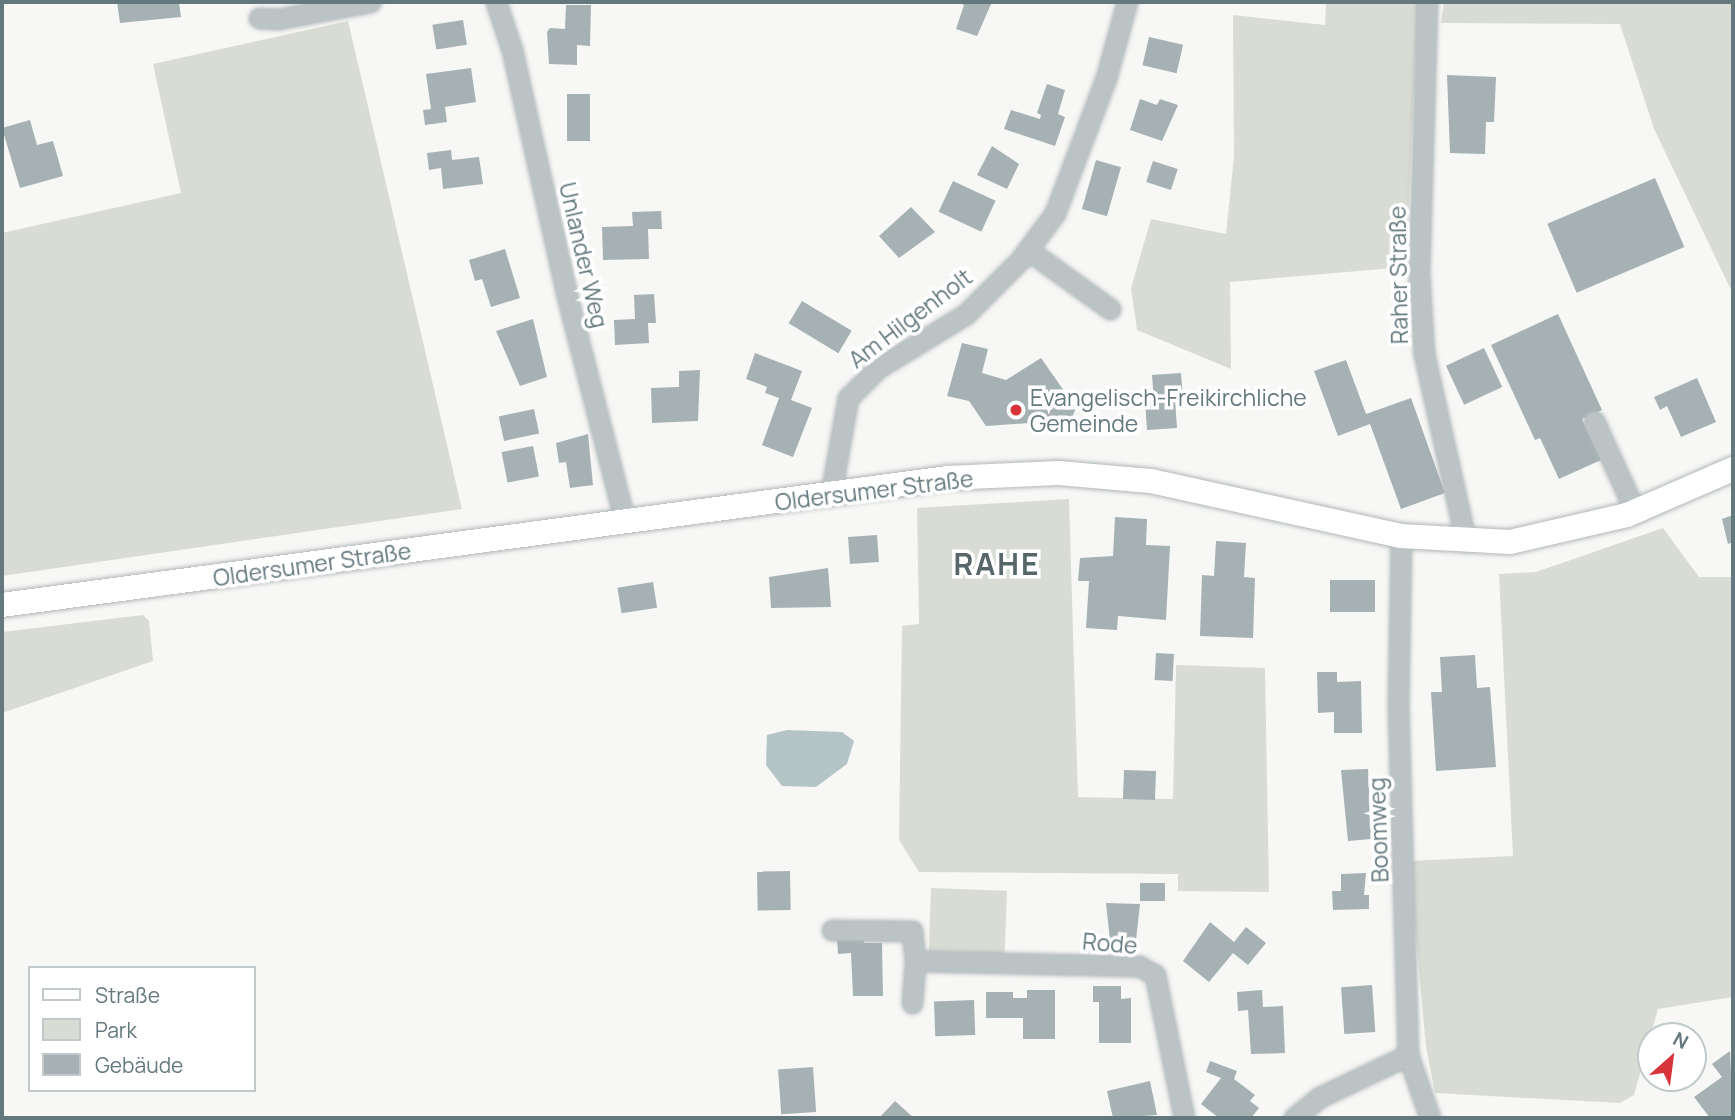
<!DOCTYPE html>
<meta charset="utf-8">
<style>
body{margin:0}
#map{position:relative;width:1735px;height:1120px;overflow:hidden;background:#f7f7f5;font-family:Manrope,sans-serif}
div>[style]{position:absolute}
.green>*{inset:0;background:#d9dcd4;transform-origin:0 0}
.water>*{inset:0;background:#b5c5c6}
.building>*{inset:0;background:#a6b1b4;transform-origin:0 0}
.roads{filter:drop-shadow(0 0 2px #b0b7b9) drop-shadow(0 0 2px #b0b7b9)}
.minor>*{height:19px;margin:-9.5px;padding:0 9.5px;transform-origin:9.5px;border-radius:9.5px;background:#bcc3c4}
.major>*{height:24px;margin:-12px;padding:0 12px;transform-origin:12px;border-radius:12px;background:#fff}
.dots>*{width:19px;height:19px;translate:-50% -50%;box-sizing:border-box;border:4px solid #fff;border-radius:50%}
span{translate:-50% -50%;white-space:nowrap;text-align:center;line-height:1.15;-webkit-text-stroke:7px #fff;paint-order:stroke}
.street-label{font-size:23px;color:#64797e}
.poi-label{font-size:23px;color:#64797e}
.left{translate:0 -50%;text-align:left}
.district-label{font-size:30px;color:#566669;font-weight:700;letter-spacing:2px}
.frame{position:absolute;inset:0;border:4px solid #64797e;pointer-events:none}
.legend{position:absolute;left:28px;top:966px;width:228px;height:126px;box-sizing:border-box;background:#fff;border:2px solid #c1c9cb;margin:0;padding:9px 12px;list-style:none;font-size:21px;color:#64797e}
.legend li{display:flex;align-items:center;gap:14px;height:35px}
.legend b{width:35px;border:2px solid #c1c9cb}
.north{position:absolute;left:1637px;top:1022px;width:70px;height:70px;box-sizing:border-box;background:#fff;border:2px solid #c1c9cb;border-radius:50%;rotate:28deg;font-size:19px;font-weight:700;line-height:28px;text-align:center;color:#64797e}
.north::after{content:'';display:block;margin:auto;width:24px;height:32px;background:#d73539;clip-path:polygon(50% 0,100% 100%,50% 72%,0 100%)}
</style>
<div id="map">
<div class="green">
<i style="clip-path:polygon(1326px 2px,1418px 2px,1406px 267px,1230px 282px,1231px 369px,1137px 330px,1131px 288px,1151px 219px,1226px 234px,1234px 156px,1233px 15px,1325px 25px)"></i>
<i style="clip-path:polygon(1444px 2px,1733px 2px,1733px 294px,1654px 129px,1620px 24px,1441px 23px)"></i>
<i style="clip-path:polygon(348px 21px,462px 509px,2px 576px,2px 233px,181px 193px,153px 64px)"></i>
<i style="clip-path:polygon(1069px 499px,1078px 797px,1173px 799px,1176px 665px,1265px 668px,1269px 892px,1178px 891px,1178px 874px,919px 872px,899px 840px,902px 626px,919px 624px,917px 508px)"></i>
<i style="clip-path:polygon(1663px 528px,1699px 577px,1733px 577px,1733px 997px,1658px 1009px,1634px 1095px,1620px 1103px,1435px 1093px,1426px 1047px,1409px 861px,1513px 856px,1499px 574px,1536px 572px)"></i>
<i style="clip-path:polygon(143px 615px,149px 621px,153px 661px,2px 713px,2px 632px)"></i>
<i style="left:931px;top:888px;width:76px;height:69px;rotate:2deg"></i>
</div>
<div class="water">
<i style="clip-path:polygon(787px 730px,842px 732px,854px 741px,847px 764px,816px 787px,782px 786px,766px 765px,767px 735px)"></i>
</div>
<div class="building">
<i style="clip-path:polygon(117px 2px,179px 2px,181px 17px,120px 23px)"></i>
<i style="clip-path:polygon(957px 2px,992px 2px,977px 36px,956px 29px,964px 5px)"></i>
<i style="clip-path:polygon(566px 5px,591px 5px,590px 46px,577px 45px,577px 65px,549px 64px,547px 32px,550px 28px,565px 29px)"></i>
<i style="left:463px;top:20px;width:25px;height:31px;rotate:81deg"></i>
<i style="left:1149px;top:37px;width:35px;height:29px;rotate:13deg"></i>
<i style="clip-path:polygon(471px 68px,476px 102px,445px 107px,447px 122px,425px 125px,423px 110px,431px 109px,426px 74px)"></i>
<i style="clip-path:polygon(1447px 75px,1496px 77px,1494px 122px,1486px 122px,1485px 154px,1450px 153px)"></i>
<i style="clip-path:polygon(1047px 84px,1065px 90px,1058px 114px,1065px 117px,1055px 146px,1004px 129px,1011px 110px,1040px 119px,1041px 115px,1037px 113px)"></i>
<i style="left:567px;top:94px;width:23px;height:47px"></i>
<i style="clip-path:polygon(1140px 99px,1157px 105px,1160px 99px,1178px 105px,1162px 141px,1130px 130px)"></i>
<i style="clip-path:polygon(30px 120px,37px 145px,53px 141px,63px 176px,20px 188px,2px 128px)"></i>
<i style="clip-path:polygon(992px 146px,1019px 164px,1007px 189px,977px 175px)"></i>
<i style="clip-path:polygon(451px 150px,452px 160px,479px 157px,483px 184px,443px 189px,441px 168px,429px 170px,427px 153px)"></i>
<i style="left:1096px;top:160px;width:26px;height:51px;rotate:16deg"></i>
<i style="left:1153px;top:161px;width:26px;height:22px;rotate:18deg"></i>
<i style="left:1655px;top:178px;width:75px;height:117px;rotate:67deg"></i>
<i style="left:953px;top:181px;width:47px;height:34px;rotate:25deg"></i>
<i style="clip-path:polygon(911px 207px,935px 232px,899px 258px,879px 236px)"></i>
<i style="clip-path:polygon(661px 211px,662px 229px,648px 229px,649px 259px,603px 260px,602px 227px,633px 226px,632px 212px)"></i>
<i style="clip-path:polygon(505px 249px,520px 298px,491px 307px,482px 279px,475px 281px,469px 260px)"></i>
<i style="clip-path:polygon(654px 294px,656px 323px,648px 323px,649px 343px,615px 345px,614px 320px,635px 319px,634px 295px)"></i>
<i style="left:802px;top:301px;width:58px;height:26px;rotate:31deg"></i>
<i style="clip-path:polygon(1558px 314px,1602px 410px,1582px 419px,1601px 460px,1559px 479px,1540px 438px,1535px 440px,1491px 345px)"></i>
<i style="clip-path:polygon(533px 319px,547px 377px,520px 386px,496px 331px)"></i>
<i style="clip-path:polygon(962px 343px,988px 349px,982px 373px,1006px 380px,1041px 358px,1076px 408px,1071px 420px,986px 426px,969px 401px,947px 396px)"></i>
<i style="left:1484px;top:348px;width:43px;height:42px;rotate:65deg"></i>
<i style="clip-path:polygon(755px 353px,802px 371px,791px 400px,812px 408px,793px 457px,762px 445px,779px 398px,765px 393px,767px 387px,746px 379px)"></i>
<i style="clip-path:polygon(1346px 360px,1366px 414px,1411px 398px,1445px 493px,1401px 509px,1370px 424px,1338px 436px,1314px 371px)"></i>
<i style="clip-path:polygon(700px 370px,698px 421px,652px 423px,651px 388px,679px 387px,679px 371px)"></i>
<i style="clip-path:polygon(1181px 373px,1183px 400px,1175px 400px,1177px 428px,1147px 430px,1145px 401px,1154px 401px,1152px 375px)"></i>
<i style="clip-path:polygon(1697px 378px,1716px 422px,1681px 437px,1667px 406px,1660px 410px,1654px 397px)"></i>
<i style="left:534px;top:409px;width:25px;height:36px;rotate:78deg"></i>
<i style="clip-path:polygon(588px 434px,593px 485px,570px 488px,566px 462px,559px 463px,556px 443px)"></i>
<i style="left:533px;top:446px;width:31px;height:32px;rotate:79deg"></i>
<i style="clip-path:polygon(1733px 515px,1733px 542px,1728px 544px,1722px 519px)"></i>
<i style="clip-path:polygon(1115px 517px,1147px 519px,1146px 545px,1170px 546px,1166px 620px,1118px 616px,1117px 630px,1086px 628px,1089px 581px,1078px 581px,1080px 558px,1113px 556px)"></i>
<i style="left:877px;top:535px;width:27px;height:29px;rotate:86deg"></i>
<i style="clip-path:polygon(1216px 541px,1246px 543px,1244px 577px,1255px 578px,1253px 638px,1200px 636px,1202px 575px,1214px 576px)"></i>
<i style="clip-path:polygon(828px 568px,831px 607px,771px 608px,769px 577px)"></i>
<i style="left:1330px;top:580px;width:45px;height:32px"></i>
<i style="left:653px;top:582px;width:26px;height:36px;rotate:81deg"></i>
<i style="left:1156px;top:653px;width:18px;height:27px;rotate:3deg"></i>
<i style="clip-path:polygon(1475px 655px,1477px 688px,1490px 687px,1496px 767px,1436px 771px,1431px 692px,1442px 692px,1440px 657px)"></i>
<i style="clip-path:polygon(1317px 672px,1337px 672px,1337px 682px,1361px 681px,1362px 733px,1334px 733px,1334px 712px,1318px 713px)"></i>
<i style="clip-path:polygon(1368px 769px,1371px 839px,1348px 841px,1341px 770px)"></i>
<i style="left:1124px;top:770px;width:32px;height:29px;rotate:2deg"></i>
<i style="left:790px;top:871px;width:39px;height:33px;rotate:89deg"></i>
<i style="clip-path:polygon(1366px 873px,1364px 895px,1369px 895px,1369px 909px,1333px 910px,1332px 891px,1341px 891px,1341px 874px)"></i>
<i style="left:1140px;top:883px;width:25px;height:18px"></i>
<i style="clip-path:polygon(1106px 903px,1140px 904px,1136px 940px,1110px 940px)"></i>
<i style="clip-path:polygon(1210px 922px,1234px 942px,1246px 927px,1266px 943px,1248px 965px,1233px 953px,1209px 982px,1183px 961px)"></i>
<i style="clip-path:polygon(864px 936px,864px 943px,882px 943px,883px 996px,853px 996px,851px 953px,838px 954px,837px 937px)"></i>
<i style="left:1372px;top:985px;width:47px;height:31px;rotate:86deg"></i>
<i style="clip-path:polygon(1093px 986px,1121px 986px,1121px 999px,1131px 998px,1131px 1043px,1099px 1043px,1099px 1002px,1093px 1002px)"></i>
<i style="clip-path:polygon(1027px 990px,1055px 990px,1055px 1039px,1023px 1039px,1023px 1018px,986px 1018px,986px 992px,1013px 992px,1013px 998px,1027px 998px)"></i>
<i style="clip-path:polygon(1262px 990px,1263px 1007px,1283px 1006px,1285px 1053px,1251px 1054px,1248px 1010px,1238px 1011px,1237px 992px)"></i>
<i style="left:974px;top:1000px;width:35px;height:40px;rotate:88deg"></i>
<i style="clip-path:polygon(1730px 1051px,1733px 1118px,1710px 1118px,1694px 1097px,1722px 1077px,1712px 1064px)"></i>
<i style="clip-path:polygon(1210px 1061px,1237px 1071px,1234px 1079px,1255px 1095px,1250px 1101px,1259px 1108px,1251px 1118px,1219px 1118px,1201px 1104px,1221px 1078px,1206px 1072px)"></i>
<i style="left:813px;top:1067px;width:45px;height:35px;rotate:86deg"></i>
<i style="clip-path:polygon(1150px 1081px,1157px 1115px,1113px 1118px,1107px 1091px)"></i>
<i style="clip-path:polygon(895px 1101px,914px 1118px,879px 1118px)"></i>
</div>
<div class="roads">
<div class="minor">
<i style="left:496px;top:2px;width:51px;rotate:71.6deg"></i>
<i style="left:512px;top:50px;width:248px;rotate:77.4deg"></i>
<i style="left:566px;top:292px;width:236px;rotate:75.6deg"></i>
<i style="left:1427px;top:2px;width:271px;rotate:91.7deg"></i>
<i style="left:1419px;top:273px;width:81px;rotate:86.5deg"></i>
<i style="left:1424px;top:354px;width:193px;rotate:77.4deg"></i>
<i style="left:259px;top:18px;width:19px;rotate:3deg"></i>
<i style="left:278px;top:19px;width:94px;rotate:-10.5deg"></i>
<i style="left:1028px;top:250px;width:101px;rotate:35.7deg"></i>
<i style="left:1594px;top:421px;width:99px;rotate:65.5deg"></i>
<i style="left:831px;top:493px;width:97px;rotate:-79.9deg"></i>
<i style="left:848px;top:398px;width:42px;rotate:-45deg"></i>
<i style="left:878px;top:368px;width:103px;rotate:-31.5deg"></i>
<i style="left:966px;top:314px;width:78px;rotate:-45deg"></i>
<i style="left:1021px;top:259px;width:57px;rotate:-53.5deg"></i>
<i style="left:1055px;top:213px;width:144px;rotate:-69.3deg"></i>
<i style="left:1106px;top:78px;width:79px;rotate:-74.6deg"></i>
<i style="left:1401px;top:536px;width:167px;rotate:91deg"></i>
<i style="left:1398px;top:703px;width:352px;rotate:88.4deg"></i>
<i style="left:1408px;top:1055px;width:67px;rotate:70.8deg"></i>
<i style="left:832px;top:930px;width:80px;rotate:0.7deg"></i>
<i style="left:912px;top:931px;width:30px;rotate:84deg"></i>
<i style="left:915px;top:961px;width:224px;rotate:1.3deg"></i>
<i style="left:1139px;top:966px;width:18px;rotate:29deg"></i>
<i style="left:1155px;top:975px;width:146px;rotate:78.5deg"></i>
<i style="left:912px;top:1003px;width:42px;rotate:-85.9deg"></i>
<i style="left:1294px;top:1118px;width:33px;rotate:-39deg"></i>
<i style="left:1320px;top:1097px;width:98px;rotate:-25.5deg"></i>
</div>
<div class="major">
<i style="left:2px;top:605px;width:953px;rotate:-7.65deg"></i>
<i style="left:947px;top:478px;width:111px;rotate:-2.6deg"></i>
<i style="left:1058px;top:473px;width:93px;rotate:4.9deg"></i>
<i style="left:1151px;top:481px;width:256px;rotate:12.4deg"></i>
<i style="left:1401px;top:536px;width:109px;rotate:3.2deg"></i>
<i style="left:1510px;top:542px;width:120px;rotate:-13deg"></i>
<i style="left:1627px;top:515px;width:116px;rotate:-23.5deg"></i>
</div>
</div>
<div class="dots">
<i style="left:1016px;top:410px;background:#d73539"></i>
</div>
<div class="street-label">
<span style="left:584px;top:255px;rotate:77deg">Unlander Weg</span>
<span style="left:1398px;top:275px;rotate:-91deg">Raher Straße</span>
<span style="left:910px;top:318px;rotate:-37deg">Am Hilgenholt</span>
<span style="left:874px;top:490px;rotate:-7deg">Oldersumer Straße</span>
<span style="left:312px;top:564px;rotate:-8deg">Oldersumer Straße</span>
<span style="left:1378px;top:830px;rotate:-92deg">Boomweg</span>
<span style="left:1110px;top:943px;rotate:5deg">Rode</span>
</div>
<div class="poi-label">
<span class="left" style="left:1030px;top:410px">Evangelisch-Freikirchliche<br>Gemeinde</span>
</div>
<div class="district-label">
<span style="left:997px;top:564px">RAHE</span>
</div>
<div class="frame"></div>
<ul class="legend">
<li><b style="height:9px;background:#fff"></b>Straße</li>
<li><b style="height:19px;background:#d9dcd4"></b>Park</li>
<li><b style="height:19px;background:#a6b1b4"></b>Gebäude</li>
</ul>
<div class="north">N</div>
</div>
